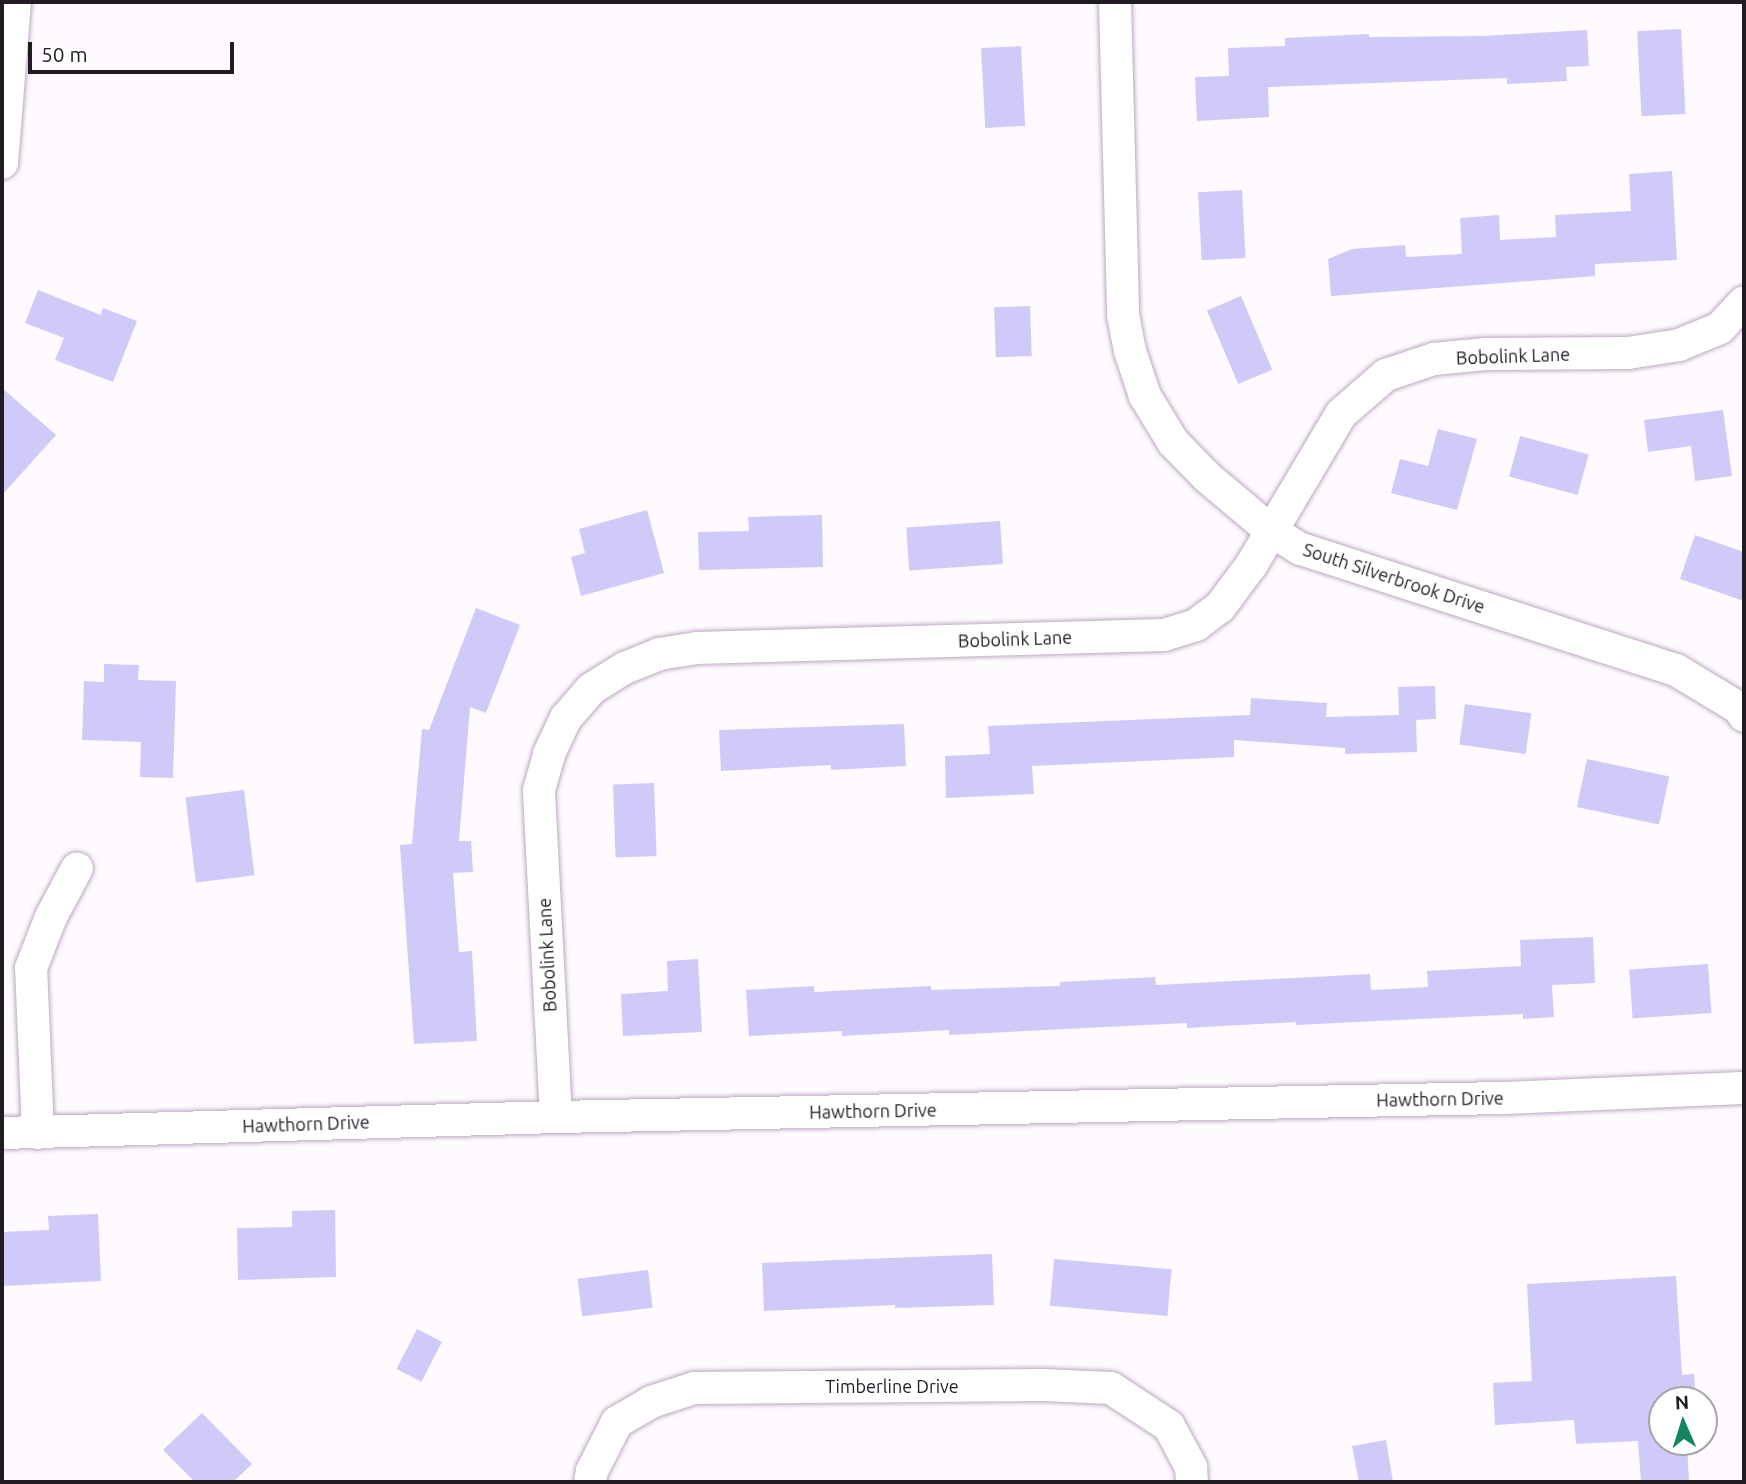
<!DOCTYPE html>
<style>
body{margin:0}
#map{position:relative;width:1746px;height:1484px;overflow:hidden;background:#fefaff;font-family:Ubuntu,sans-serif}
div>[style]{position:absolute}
.building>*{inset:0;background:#cfcaf8;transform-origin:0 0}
.roads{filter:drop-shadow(0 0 2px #bca8bf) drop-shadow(0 0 2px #bca8bf)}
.minor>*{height:32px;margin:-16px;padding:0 16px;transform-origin:16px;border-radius:16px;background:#fff}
span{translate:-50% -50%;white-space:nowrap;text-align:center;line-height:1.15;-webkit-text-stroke:5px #fff;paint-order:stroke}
.street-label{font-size:18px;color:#221b24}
.frame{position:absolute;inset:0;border:4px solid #221b24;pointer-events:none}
.north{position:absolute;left:1648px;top:1386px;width:70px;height:70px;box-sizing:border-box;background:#fff;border:2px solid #a7a4a7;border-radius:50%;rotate:357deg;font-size:19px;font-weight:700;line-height:28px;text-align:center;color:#221b24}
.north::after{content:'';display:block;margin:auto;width:24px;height:32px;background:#148461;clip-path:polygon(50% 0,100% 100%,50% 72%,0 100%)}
.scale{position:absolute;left:28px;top:42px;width:206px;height:32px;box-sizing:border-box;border:4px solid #221b24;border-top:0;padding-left:9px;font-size:21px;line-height:24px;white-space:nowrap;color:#221b24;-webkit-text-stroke:5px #fff;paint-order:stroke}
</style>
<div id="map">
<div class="building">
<i style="left:1681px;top:29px;width:85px;height:44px;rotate:87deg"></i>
<i style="clip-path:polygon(1587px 30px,1589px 66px,1566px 67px,1567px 81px,1507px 84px,1507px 78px,1268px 87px,1269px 117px,1197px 121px,1195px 77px,1229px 76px,1228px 48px,1285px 46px,1285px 38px,1369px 34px,1369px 37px,1482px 36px)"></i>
<i style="left:1021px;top:46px;width:80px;height:40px;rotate:87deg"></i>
<i style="clip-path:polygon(1672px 171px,1677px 260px,1595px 264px,1595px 276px,1331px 296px,1328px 259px,1352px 249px,1405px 245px,1406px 257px,1462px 254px,1460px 218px,1499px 215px,1500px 240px,1556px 237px,1555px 215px,1631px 211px,1629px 174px)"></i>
<i style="left:1242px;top:190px;width:68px;height:44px;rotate:87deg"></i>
<i style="clip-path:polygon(38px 290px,101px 315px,103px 308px,137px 321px,113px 382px,55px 360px,64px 338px,25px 323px)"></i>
<i style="left:1241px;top:296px;width:80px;height:37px;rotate:67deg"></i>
<i style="left:1030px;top:306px;width:50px;height:36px;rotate:88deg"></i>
<i style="clip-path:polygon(2px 388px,56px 435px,2px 495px)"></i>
<i style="clip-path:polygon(1723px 410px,1732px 476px,1695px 481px,1691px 446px,1648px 452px,1644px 420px)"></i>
<i style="clip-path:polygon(1438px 429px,1477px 439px,1457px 510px,1391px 493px,1400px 459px,1428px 466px)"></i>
<i style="left:1520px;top:436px;width:71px;height:42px;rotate:15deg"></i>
<i style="clip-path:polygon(647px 510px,664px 573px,581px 596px,571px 557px,585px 553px,579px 529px)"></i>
<i style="clip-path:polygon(822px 515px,823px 567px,699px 570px,698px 532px,749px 531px,748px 517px)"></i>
<i style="left:1000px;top:521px;width:43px;height:94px;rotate:86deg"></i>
<i style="clip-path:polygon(1695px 535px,1744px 552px,1744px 601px,1680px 579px)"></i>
<i style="clip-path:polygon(476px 608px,520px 625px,486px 713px,470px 707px,459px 841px,471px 841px,473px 872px,453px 873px,459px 952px,472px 951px,477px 1041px,414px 1044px,400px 845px,412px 844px,422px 729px,429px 730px)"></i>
<i style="clip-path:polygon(104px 664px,139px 665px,138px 680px,176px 681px,173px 778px,140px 777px,141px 742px,82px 740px,84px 681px,104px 682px)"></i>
<i style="clip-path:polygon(1435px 686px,1436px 719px,1416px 720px,1417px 752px,1345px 754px,1345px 748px,1234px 740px,1234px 757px,1032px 766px,1034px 794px,946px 798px,945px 756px,990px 754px,988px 726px,1250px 715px,1251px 698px,1327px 703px,1326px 717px,1399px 715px,1398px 687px)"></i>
<i style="left:1465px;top:704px;width:67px;height:41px;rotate:8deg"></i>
<i style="clip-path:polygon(904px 724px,906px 766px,831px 770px,831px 765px,721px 771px,719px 730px)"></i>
<i style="left:1587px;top:759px;width:84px;height:49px;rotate:12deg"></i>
<i style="left:654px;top:783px;width:73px;height:41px;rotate:88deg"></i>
<i style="left:244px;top:790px;width:86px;height:59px;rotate:83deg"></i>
<i style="clip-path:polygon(1593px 937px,1595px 983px,1552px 985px,1554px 1017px,1523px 1019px,1523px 1014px,1296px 1025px,1296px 1022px,1187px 1028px,1187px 1023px,949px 1035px,949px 1030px,842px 1036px,842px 1031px,749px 1036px,746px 990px,814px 986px,814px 992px,931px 986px,931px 990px,1060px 986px,1060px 982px,1155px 977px,1156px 985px,1370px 974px,1371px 990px,1428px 987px,1427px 971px,1521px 966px,1520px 940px)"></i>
<i style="clip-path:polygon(698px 959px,702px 1032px,623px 1036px,621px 994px,668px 991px,667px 961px)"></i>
<i style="left:1708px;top:964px;width:49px;height:79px;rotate:86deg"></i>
<i style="clip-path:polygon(335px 1210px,336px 1277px,238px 1280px,237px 1228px,292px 1227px,292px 1211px)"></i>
<i style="clip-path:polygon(98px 1214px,101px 1281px,2px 1286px,2px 1232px,49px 1230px,48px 1216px)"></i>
<i style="clip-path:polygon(992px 1254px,994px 1305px,895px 1308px,895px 1305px,764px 1311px,762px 1263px)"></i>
<i style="left:1054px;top:1259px;width:118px;height:47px;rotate:5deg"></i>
<i style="left:648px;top:1270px;width:38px;height:71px;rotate:83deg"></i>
<i style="clip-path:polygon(1676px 1276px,1682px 1375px,1694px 1374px,1696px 1400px,1662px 1400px,1662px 1442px,1687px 1442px,1689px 1482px,1641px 1482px,1638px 1441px,1576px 1444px,1574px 1420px,1495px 1425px,1493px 1383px,1532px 1381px,1527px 1284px)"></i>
<i style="left:417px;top:1329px;width:28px;height:45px;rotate:27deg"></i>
<i style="clip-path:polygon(202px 1413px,252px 1464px,233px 1482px,195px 1482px,163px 1450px)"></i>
<i style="clip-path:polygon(1386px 1440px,1393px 1482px,1359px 1482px,1352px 1446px)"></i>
</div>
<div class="roads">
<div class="minor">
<i style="left:1115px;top:2px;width:313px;rotate:88.5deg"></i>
<i style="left:1123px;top:315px;width:37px;rotate:79deg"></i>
<i style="left:1130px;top:351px;width:47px;rotate:71.6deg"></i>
<i style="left:1145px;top:396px;width:54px;rotate:58.7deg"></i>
<i style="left:1173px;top:442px;width:49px;rotate:45.8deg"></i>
<i style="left:1207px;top:477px;width:82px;rotate:40.1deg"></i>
<i style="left:1270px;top:530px;width:36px;rotate:32deg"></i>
<i style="left:1301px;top:549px;width:394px;rotate:17.9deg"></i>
<i style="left:1676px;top:670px;width:74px;rotate:31.1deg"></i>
<i style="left:1739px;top:708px;width:9px;rotate:58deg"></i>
<i style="left:2px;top:163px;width:162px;rotate:-85.4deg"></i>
<i style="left:556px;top:1117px;width:327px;rotate:-93deg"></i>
<i style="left:539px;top:790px;width:37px;rotate:-74deg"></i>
<i style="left:549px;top:754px;width:40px;rotate:-65deg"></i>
<i style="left:566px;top:718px;width:38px;rotate:-49deg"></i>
<i style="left:591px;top:689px;width:40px;rotate:-32deg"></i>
<i style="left:625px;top:668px;width:37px;rotate:-22deg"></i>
<i style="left:659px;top:654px;width:37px;rotate:-9deg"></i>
<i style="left:696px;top:648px;width:468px;rotate:-1.6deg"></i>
<i style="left:1164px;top:635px;width:34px;rotate:-17deg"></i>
<i style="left:1196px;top:625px;width:30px;rotate:-37deg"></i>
<i style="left:1220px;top:607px;width:54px;rotate:-53.3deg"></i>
<i style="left:1252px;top:564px;width:174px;rotate:-59.3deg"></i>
<i style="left:1341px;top:414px;width:60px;rotate:-40.9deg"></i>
<i style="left:1386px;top:375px;width:51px;rotate:-18.4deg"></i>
<i style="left:1434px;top:359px;width:52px;rotate:-5.5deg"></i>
<i style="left:1486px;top:354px;width:142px;rotate:-0.4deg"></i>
<i style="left:1628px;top:353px;width:52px;rotate:-8.9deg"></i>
<i style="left:1679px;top:345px;width:44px;rotate:-22.5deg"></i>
<i style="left:1720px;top:328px;width:35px;rotate:-47deg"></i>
<i style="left:2px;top:1133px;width:554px;rotate:-1.65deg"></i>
<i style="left:556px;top:1117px;width:947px;rotate:-1.15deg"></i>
<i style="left:1503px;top:1098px;width:241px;rotate:-2.4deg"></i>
<i style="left:38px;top:1133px;width:165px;rotate:-92.4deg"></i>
<i style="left:31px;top:968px;width:55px;rotate:-68.6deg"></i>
<i style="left:51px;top:917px;width:55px;rotate:-62deg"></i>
<i style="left:590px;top:1482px;width:11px;rotate:-80deg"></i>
<i style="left:592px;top:1471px;width:55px;rotate:-63deg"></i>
<i style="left:617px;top:1422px;width:39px;rotate:-30deg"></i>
<i style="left:651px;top:1402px;width:45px;rotate:-18deg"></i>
<i style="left:694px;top:1388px;width:349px;rotate:-0.5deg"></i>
<i style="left:1043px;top:1385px;width:68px;rotate:2.5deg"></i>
<i style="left:1111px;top:1388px;width:69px;rotate:33.2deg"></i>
<i style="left:1169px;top:1426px;width:47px;rotate:61.8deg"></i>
<i style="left:1191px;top:1467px;width:15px;rotate:86deg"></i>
</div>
</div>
<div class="street-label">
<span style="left:1513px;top:356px;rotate:-2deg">Bobolink Lane</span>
<span style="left:1394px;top:578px;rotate:18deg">South Silverbrook Drive</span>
<span style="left:1015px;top:639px;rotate:-2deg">Bobolink Lane</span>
<span style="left:547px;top:955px;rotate:-93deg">Bobolink Lane</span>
<span style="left:1440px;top:1099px;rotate:-1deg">Hawthorn Drive</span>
<span style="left:873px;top:1111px;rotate:-1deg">Hawthorn Drive</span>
<span style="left:306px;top:1124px;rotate:-2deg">Hawthorn Drive</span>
<span style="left:892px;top:1386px">Timberline Drive</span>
</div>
<div class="frame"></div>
<div class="north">N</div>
<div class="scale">50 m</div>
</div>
